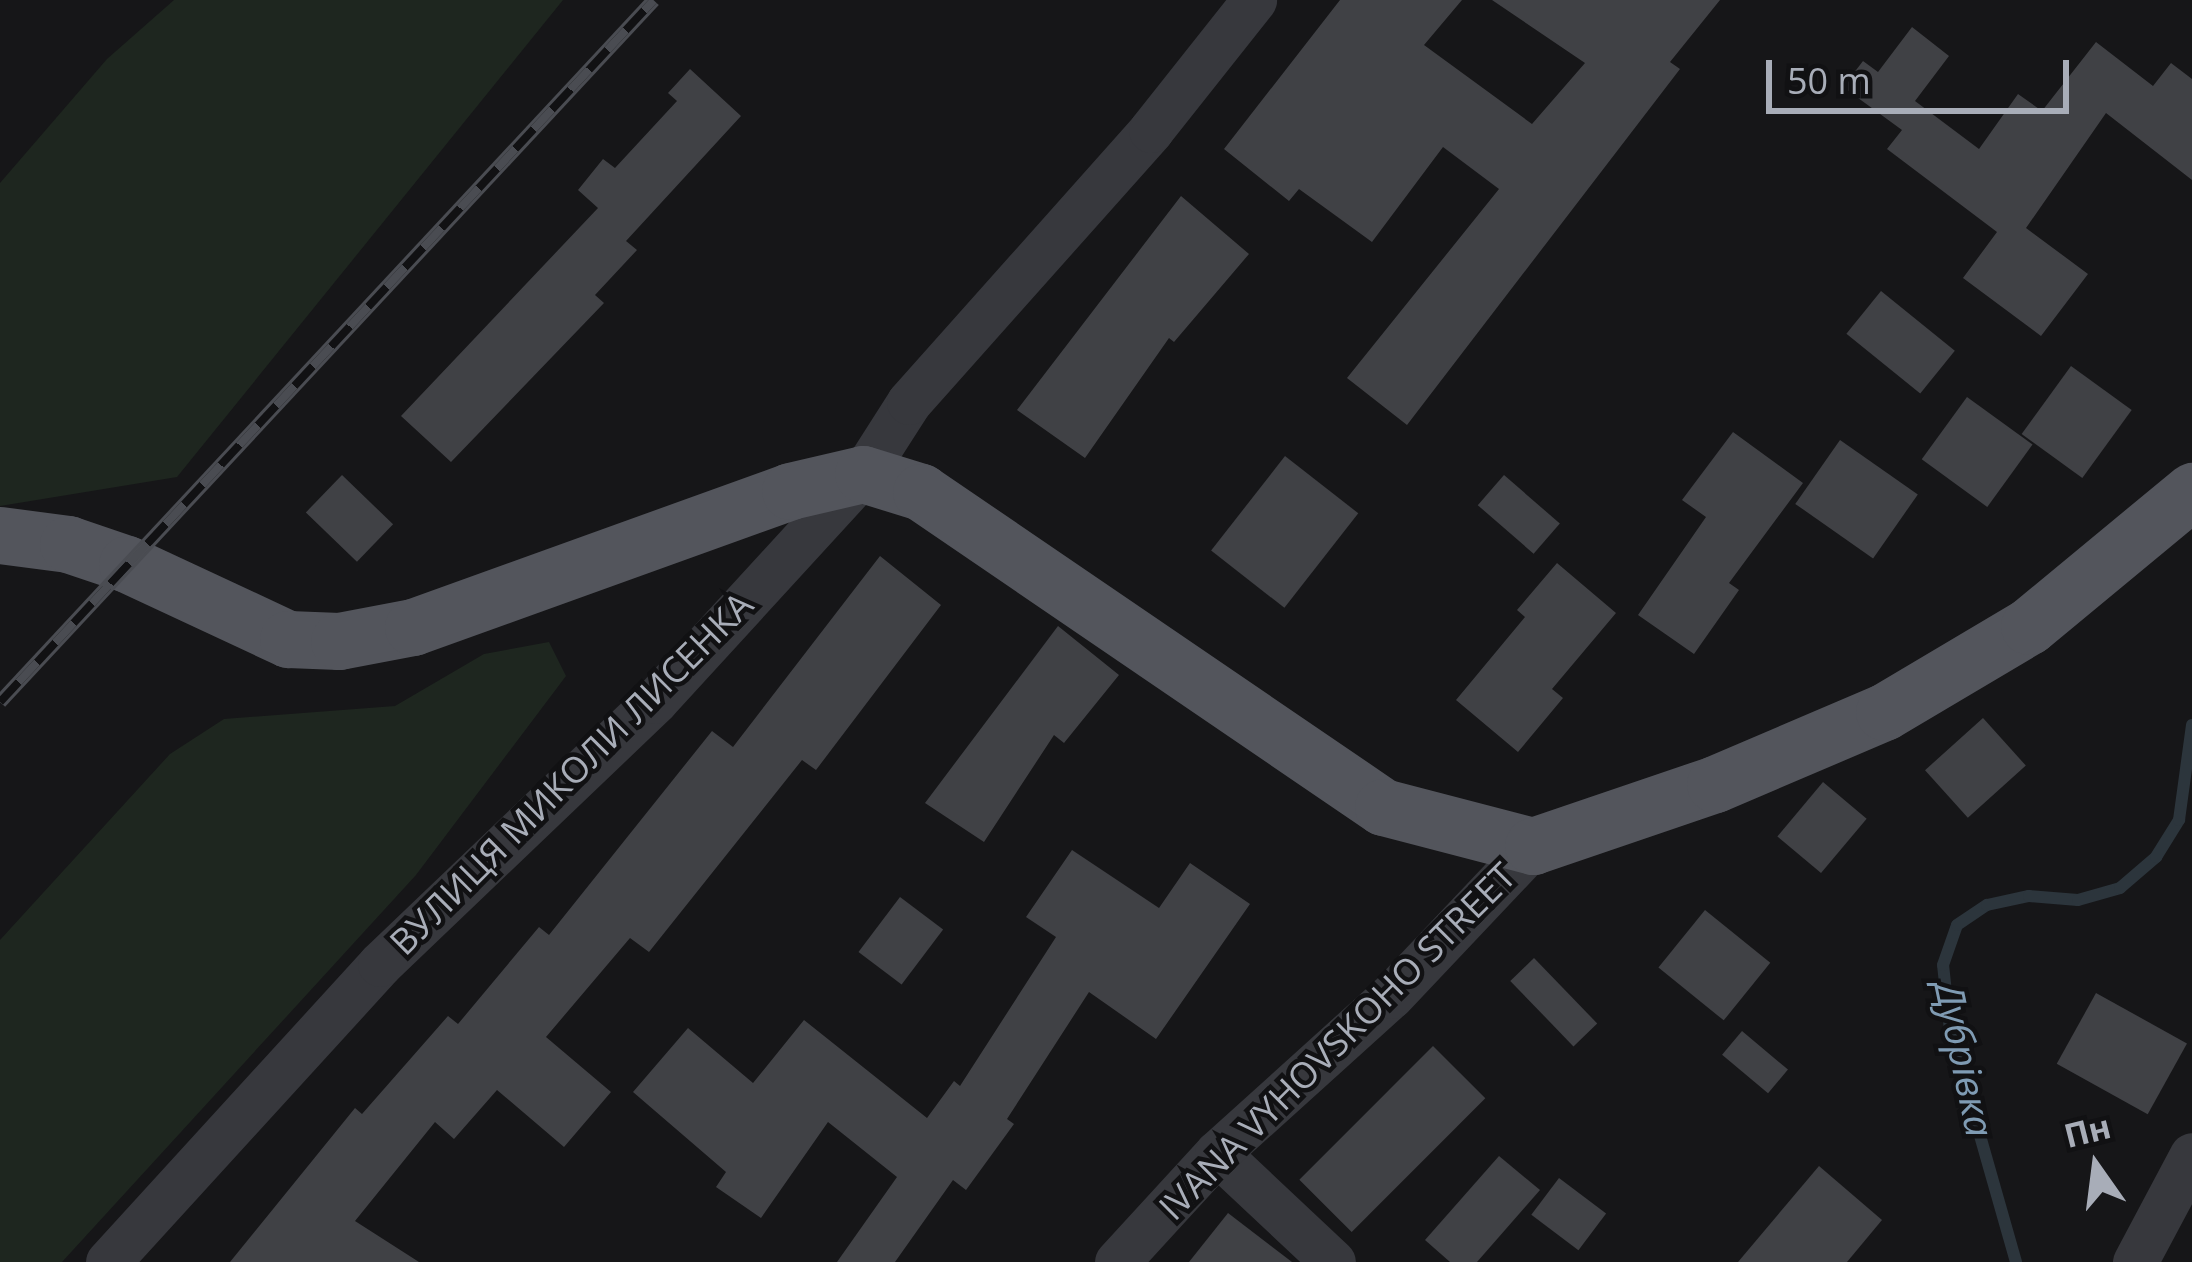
<!DOCTYPE html>
<meta charset="utf-8">
<style>
body{margin:0}
#map{position:relative;width:2192px;height:1262px;overflow:hidden;background:#161618;font-family:"Open Sans",sans-serif}
div>[style]{position:absolute}
.green>*{inset:0;background:#1e261f}
.stream>*{height:12px;margin:-6px;padding:0 6px;transform-origin:6px;border-radius:6px;background:#2c353c}
.building>*{inset:0;background:#404145;transform-origin:0 0}
.minor>*{height:45px;margin:-22.5px;padding:0 22.5px;transform-origin:22.5px;border-radius:22.5px;background:#37383d}
.major>*{height:57px;margin:-28.5px;padding:0 28.5px;transform-origin:28.5px;border-radius:28.5px;background:#53555c}
.rail>*{height:14px;margin-top:-7px;transform-origin:0;background:repeating-linear-gradient(90deg,#111113 0 27px,#4a4c52 0 54px);box-sizing:border-box;border-block:3px solid #4a4c52}
span{translate:-50% -50%;white-space:nowrap;text-align:center;line-height:1.15;-webkit-text-stroke:9px #111113;paint-order:stroke}
.street-label{font-size:36px;color:#a8adb8}
.water-label{font-size:39px;color:#7f9bb3;font-style:italic}
.north{position:absolute;left:2036px;top:1106px;width:120px;height:120px;-webkit-text-stroke:9px #111113;paint-order:stroke;rotate:346deg;font-size:33px;font-weight:700;line-height:48px;text-align:center;color:#a8adb8}
.north::after{content:'';display:block;margin:auto;width:42px;height:54px;background:#a8adb8;clip-path:polygon(50% 0,100% 100%,50% 72%,0 100%)}
.scale{position:absolute;left:1766px;top:60px;width:303px;height:54px;box-sizing:border-box;border:6px solid #a8adb8;border-top:0;padding-left:15px;font-size:36px;line-height:42px;white-space:nowrap;color:#a8adb8;-webkit-text-stroke:9px #111113;paint-order:stroke}
</style>
<div id="map">
<div class="green">
<i style="clip-path:polygon(174px 0,563px 0,177px 477px,0 506px,0 183px,107px 59px)"></i>
<i style="clip-path:polygon(549px 642px,566px 676px,416px 875px,62px 1262px,0 1262px,0 940px,170px 754px,224px 719px,395px 706px,484px 654px)"></i>
</div>
<div class="stream">
<i style="left:2016px;top:1262px;width:241px;rotate:-105.9deg"></i>
<i style="left:1950px;top:1030px;width:65px;rotate:-96.1deg"></i>
<i style="left:1943px;top:965px;width:42px;rotate:-70.7deg"></i>
<i style="left:1957px;top:925px;width:36px;rotate:-34deg"></i>
<i style="left:1987px;top:905px;width:43px;rotate:-12.1deg"></i>
<i style="left:2029px;top:896px;width:49px;rotate:4.7deg"></i>
<i style="left:2078px;top:900px;width:44px;rotate:-15.9deg"></i>
<i style="left:2120px;top:888px;width:48px;rotate:-40.7deg"></i>
<i style="left:2156px;top:857px;width:44px;rotate:-58.1deg"></i>
<i style="left:2179px;top:820px;width:96px;rotate:-82.2deg"></i>
</div>
<div class="building">
<i style="clip-path:polygon(1340px 0,1462px 0,1424px 45px,1532px 124px,1585px 63px,1492px 0,1720px 0,1670px 62px,1680px 69px,1407px 425px,1347px 378px,1499px 189px,1443px 147px,1372px 242px,1299px 189px,1289px 201px,1224px 149px)"></i>
<i style="clip-path:polygon(1912px 27px,1949px 56px,1915px 101px,1979px 149px,2018px 94px,2042px 111px,2096px 42px,2153px 86px,2171px 63px,2192px 79px,2192px 180px,2106px 113px,2026px 228px,2088px 274px,2041px 336px,1963px 278px,1997px 232px,1887px 149px,1902px 130px,1843px 87px,1863px 61px,1878px 72px)"></i>
<i style="clip-path:polygon(690px 69px,741px 116px,626px 241px,637px 250px,595px 295px,604px 303px,451px 462px,401px 416px,598px 208px,578px 190px,603px 159px,615px 168px,677px 101px,668px 93px)"></i>
<i style="clip-path:polygon(1181px 196px,1249px 254px,1174px 342px,1169px 338px,1085px 458px,1017px 410px)"></i>
<i style="left:1881px;top:291px;width:95px;height:55px;rotate:39deg"></i>
<i style="left:2071px;top:366px;width:75px;height:84px;rotate:36deg"></i>
<i style="left:1967px;top:397px;width:81px;height:77px;rotate:36deg"></i>
<i style="clip-path:polygon(1733px 432px,1803px 483px,1729px 583px,1739px 590px,1694px 654px,1638px 615px,1706px 517px,1682px 500px)"></i>
<i style="left:1840px;top:440px;width:95px;height:78px;rotate:35deg"></i>
<i style="left:1285px;top:456px;width:93px;height:120px;rotate:38deg"></i>
<i style="left:342px;top:475px;width:71px;height:52px;rotate:44deg"></i>
<i style="left:1504px;top:475px;width:74px;height:40px;rotate:41deg"></i>
<i style="clip-path:polygon(880px 556px,941px 605px,816px 770px,802px 760px,649px 952px,630px 938px,546px 1037px,611px 1092px,564px 1147px,497px 1090px,454px 1139px,435px 1122px,355px 1221px,419px 1262px,230px 1262px,355px 1108px,362px 1114px,448px 1016px,458px 1024px,539px 927px,549px 935px,712px 731px,733px 747px)"></i>
<i style="clip-path:polygon(1557px 563px,1616px 613px,1552px 689px,1563px 698px,1518px 752px,1456px 700px,1525px 617px,1517px 610px)"></i>
<i style="clip-path:polygon(1058px 626px,1119px 675px,1064px 743px,1054px 735px,984px 842px,925px 803px)"></i>
<i style="left:1983px;top:718px;width:64px;height:78px;rotate:48deg"></i>
<i style="left:1823px;top:782px;width:57px;height:71px;rotate:40deg"></i>
<i style="clip-path:polygon(1072px 850px,1159px 908px,1190px 863px,1250px 904px,1156px 1039px,1089px 992px,1007px 1119px,1014px 1124px,966px 1190px,953px 1180px,895px 1262px,837px 1262px,897px 1177px,828px 1122px,761px 1218px,716px 1187px,726px 1172px,633px 1092px,688px 1028px,753px 1083px,804px 1020px,927px 1118px,954px 1081px,960px 1086px,1056px 937px,1026px 917px)"></i>
<i style="left:900px;top:897px;width:54px;height:69px;rotate:37deg"></i>
<i style="left:1705px;top:910px;width:84px;height:74px;rotate:39deg"></i>
<i style="left:1534px;top:958px;width:91px;height:33px;rotate:46deg"></i>
<i style="left:2096px;top:993px;width:104px;height:81px;rotate:29deg"></i>
<i style="left:1742px;top:1031px;width:60px;height:31px;rotate:40deg"></i>
<i style="left:1433px;top:1046px;width:74px;height:189px;rotate:45deg"></i>
<i style="clip-path:polygon(1499px 1156px,1540px 1190px,1477px 1262px,1450px 1262px,1425px 1240px)"></i>
<i style="clip-path:polygon(1819px 1166px,1882px 1220px,1847px 1262px,1738px 1262px)"></i>
<i style="left:1559px;top:1178px;width:59px;height:46px;rotate:37deg"></i>
<i style="clip-path:polygon(1228px 1213px,1292px 1262px,1189px 1262px)"></i>
</div>
<div class="minor">
<i style="left:1217px;top:1153px;width:159px;rotate:43.2deg"></i>
<i style="left:108px;top:1262px;width:403px;rotate:-47.6deg"></i>
<i style="left:380px;top:964px;width:381px;rotate:-43.7deg"></i>
<i style="left:655px;top:701px;width:308px;rotate:-47.5deg"></i>
<i style="left:863px;top:474px;width:85px;rotate:-57.4deg"></i>
<i style="left:909px;top:402px;width:364px;rotate:-48.3deg"></i>
<i style="left:1151px;top:130px;width:166px;rotate:-51.6deg"></i>
<i style="left:1117px;top:1262px;width:148px;rotate:-47.5deg"></i>
<i style="left:1217px;top:1153px;width:234px;rotate:-42.1deg"></i>
<i style="left:1391px;top:996px;width:207px;rotate:-46.6deg"></i>
<i style="left:2135px;top:1262px;width:121px;rotate:-62deg"></i>
</div>
<div class="major">
<i style="left:0;top:535px;width:69px;rotate:7.5deg"></i>
<i style="left:68px;top:544px;width:62px;rotate:18.7deg"></i>
<i style="left:127px;top:564px;width:178px;rotate:25deg"></i>
<i style="left:288px;top:639px;width:51px;rotate:2.2deg"></i>
<i style="left:339px;top:641px;width:75px;rotate:-10.7deg"></i>
<i style="left:413px;top:627px;width:401px;rotate:-19.8deg"></i>
<i style="left:790px;top:491px;width:75px;rotate:-13.1deg"></i>
<i style="left:863px;top:474px;width:61px;rotate:17.2deg"></i>
<i style="left:921px;top:492px;width:559px;rotate:34.29deg"></i>
<i style="left:1383px;top:807px;width:155px;rotate:14.6deg"></i>
<i style="left:1533px;top:846px;width:192px;rotate:-18.8deg"></i>
<i style="left:1715px;top:784px;width:184px;rotate:-23.1deg"></i>
<i style="left:1884px;top:712px;width:169px;rotate:-30.7deg"></i>
<i style="left:2029px;top:626px;width:212px;rotate:-39.6deg"></i>
</div>
<div class="rail">
<i style="left:0;top:702px;width:959px;rotate:-47.03deg"></i>
</div>
<div class="street-label">
<span style="left:571px;top:773px;rotate:-45deg">ВУЛИЦЯ МИКОЛИ ЛИСЕНКА</span>
<span style="left:1337px;top:1041px;rotate:-45deg">IVANA VYHOVSKOHO STREET</span>
</div>
<div class="water-label">
<span style="left:1965px;top:1059px;rotate:78deg">Дубрівка</span>
</div>
<div class="north">Пн</div>
<div class="scale">50 m</div>
</div>
